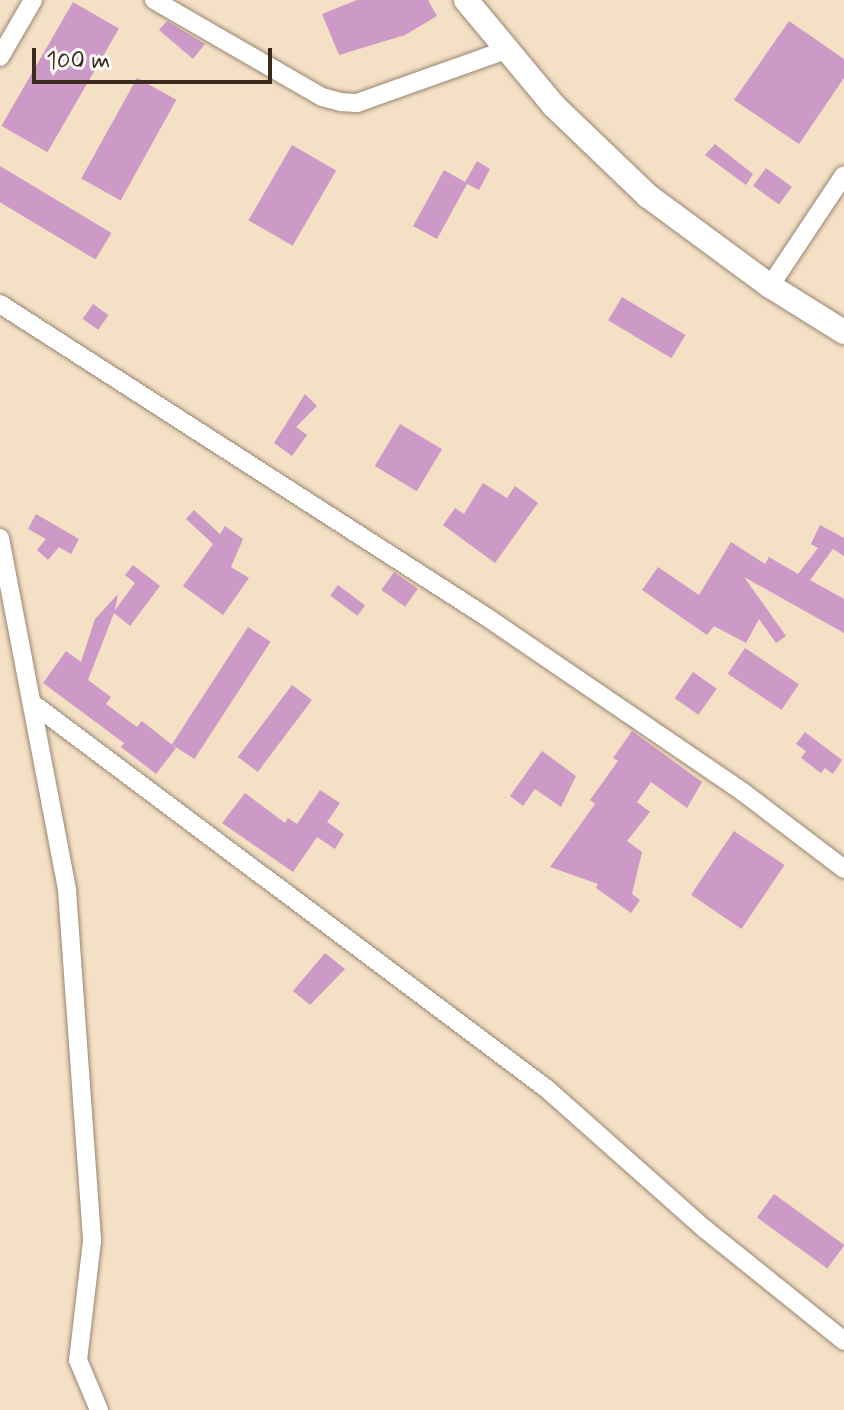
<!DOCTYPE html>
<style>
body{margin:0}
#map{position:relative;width:844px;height:1410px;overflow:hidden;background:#f4e0c5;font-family:Mynerve,sans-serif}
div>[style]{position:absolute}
.building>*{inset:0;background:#cd99c6;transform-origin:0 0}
.roads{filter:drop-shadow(0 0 2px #988572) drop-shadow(0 0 2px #988572)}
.street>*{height:18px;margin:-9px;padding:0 9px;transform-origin:9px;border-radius:9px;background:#fff}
.secondary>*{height:24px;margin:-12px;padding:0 12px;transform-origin:12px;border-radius:12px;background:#fff}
span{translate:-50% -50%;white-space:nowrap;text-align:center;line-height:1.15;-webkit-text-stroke:7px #fdfcf7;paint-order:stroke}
.scale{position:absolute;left:32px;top:48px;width:240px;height:36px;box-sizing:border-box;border:4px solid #3b2a1e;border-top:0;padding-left:10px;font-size:24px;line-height:28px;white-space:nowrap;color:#3b2a1e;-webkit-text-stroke:6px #fdfcf7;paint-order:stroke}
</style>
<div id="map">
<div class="building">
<i style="clip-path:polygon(357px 0,428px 0,437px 16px,405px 35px,339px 55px,322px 14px)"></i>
<i style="left:73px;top:2px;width:53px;height:143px;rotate:30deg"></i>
<i style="clip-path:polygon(167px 21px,205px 44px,193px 59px,159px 30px)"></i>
<i style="clip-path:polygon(789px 21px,844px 59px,844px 78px,799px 144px,734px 100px)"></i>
<i style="left:137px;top:78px;width:45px;height:115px;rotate:29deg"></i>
<i style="clip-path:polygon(715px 144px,753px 174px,746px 185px,705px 155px)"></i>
<i style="left:292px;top:145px;width:51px;height:87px;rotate:30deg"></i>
<i style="clip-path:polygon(477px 161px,490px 169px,479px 190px,467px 184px,437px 239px,413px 226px,444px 170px,465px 182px)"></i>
<i style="left:0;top:166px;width:130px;height:31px;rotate:31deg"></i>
<i style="left:766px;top:168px;width:32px;height:22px;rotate:36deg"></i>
<i style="left:622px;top:297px;width:74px;height:27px;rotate:31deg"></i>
<i style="left:93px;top:304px;width:19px;height:18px;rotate:35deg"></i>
<i style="clip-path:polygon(305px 394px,317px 406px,296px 427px,307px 435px,292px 456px,274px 443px)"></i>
<i style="left:400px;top:424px;width:49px;height:49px;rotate:31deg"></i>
<i style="clip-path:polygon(483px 483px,507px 498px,515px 486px,538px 503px,495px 563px,443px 525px,455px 508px,464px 514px)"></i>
<i style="clip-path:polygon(194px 510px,220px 534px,225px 526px,243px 539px,231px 567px,249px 578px,223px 615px,183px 586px,213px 544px,186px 519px)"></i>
<i style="clip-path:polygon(36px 514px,79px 539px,71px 554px,59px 547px,48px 560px,37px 550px,46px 539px,28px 529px)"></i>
<i style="clip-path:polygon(820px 525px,844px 538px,844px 556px,833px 549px,810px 580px,844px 599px,844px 633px,744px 577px,786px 636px,776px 643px,759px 619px,746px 643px,714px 626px,707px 635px,642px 590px,658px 567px,699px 595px,731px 542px,765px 564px,769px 557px,798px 574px,818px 548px,811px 544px)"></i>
<i style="clip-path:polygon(133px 565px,160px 586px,130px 626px,114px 613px,88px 680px,111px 697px,106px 704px,137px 727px,142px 721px,176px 748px,156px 774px,121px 747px,124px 743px,43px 683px,66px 651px,81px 662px,95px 619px,118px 594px,115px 610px,135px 583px,125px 575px)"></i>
<i style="left:394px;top:572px;width:29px;height:22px;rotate:35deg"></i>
<i style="left:338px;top:585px;width:34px;height:13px;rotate:37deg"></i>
<i style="left:248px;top:627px;width:27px;height:140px;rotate:33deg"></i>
<i style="left:745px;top:648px;width:65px;height:31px;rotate:34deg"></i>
<i style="left:693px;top:672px;width:29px;height:32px;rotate:35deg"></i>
<i style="left:292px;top:685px;width:25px;height:90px;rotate:37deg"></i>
<i style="clip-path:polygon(632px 731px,702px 782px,687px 808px,651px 782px,637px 802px,650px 812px,627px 841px,642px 852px,632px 894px,640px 900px,631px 913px,596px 888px,598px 884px,550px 867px,595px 804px,590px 800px,618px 761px,613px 758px)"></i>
<i style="clip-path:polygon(805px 732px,842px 760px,833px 774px,825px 768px,821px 773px,801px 758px,806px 751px,796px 744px)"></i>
<i style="clip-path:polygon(542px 751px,576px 776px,561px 807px,535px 789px,523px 806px,510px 796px)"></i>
<i style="clip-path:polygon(320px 790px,340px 803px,327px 822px,344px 834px,335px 849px,317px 837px,293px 872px,222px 823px,245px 793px,285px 823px,288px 818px,297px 824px)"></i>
<i style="left:734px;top:831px;width:61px;height:77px;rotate:34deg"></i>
<i style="clip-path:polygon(325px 953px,345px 969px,310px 1005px,293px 991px)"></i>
<i style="left:774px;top:1194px;width:87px;height:29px;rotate:36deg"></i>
</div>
<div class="roads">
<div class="street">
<i style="left:154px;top:0;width:194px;rotate:30deg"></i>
<i style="left:322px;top:97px;width:20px;rotate:15deg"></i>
<i style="left:341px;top:102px;width:16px;rotate:4deg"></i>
<i style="left:357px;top:103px;width:158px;rotate:-19.6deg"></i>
<i style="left:0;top:57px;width:66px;rotate:-59.9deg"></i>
<i style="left:770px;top:286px;width:133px;rotate:-56.3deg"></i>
<i style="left:0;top:304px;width:577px;rotate:32.75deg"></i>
<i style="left:485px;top:616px;width:312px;rotate:34.3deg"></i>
<i style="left:743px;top:792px;width:127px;rotate:37.3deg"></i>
<i style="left:0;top:538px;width:358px;rotate:79.2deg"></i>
<i style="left:67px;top:890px;width:352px;rotate:85.9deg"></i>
<i style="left:92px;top:1241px;width:120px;rotate:96.7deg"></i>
<i style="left:78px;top:1360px;width:54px;rotate:67.2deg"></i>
<i style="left:36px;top:706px;width:639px;rotate:36.85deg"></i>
<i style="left:547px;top:1089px;width:213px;rotate:41.6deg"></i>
<i style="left:706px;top:1230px;width:177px;rotate:38.8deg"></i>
</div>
<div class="secondary">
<i style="left:466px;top:0;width:138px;rotate:50.3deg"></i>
<i style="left:554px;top:106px;width:130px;rotate:43.8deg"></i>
<i style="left:648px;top:196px;width:152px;rotate:36.4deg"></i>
<i style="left:770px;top:286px;width:87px;rotate:31.9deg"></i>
</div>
</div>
<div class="scale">100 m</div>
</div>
